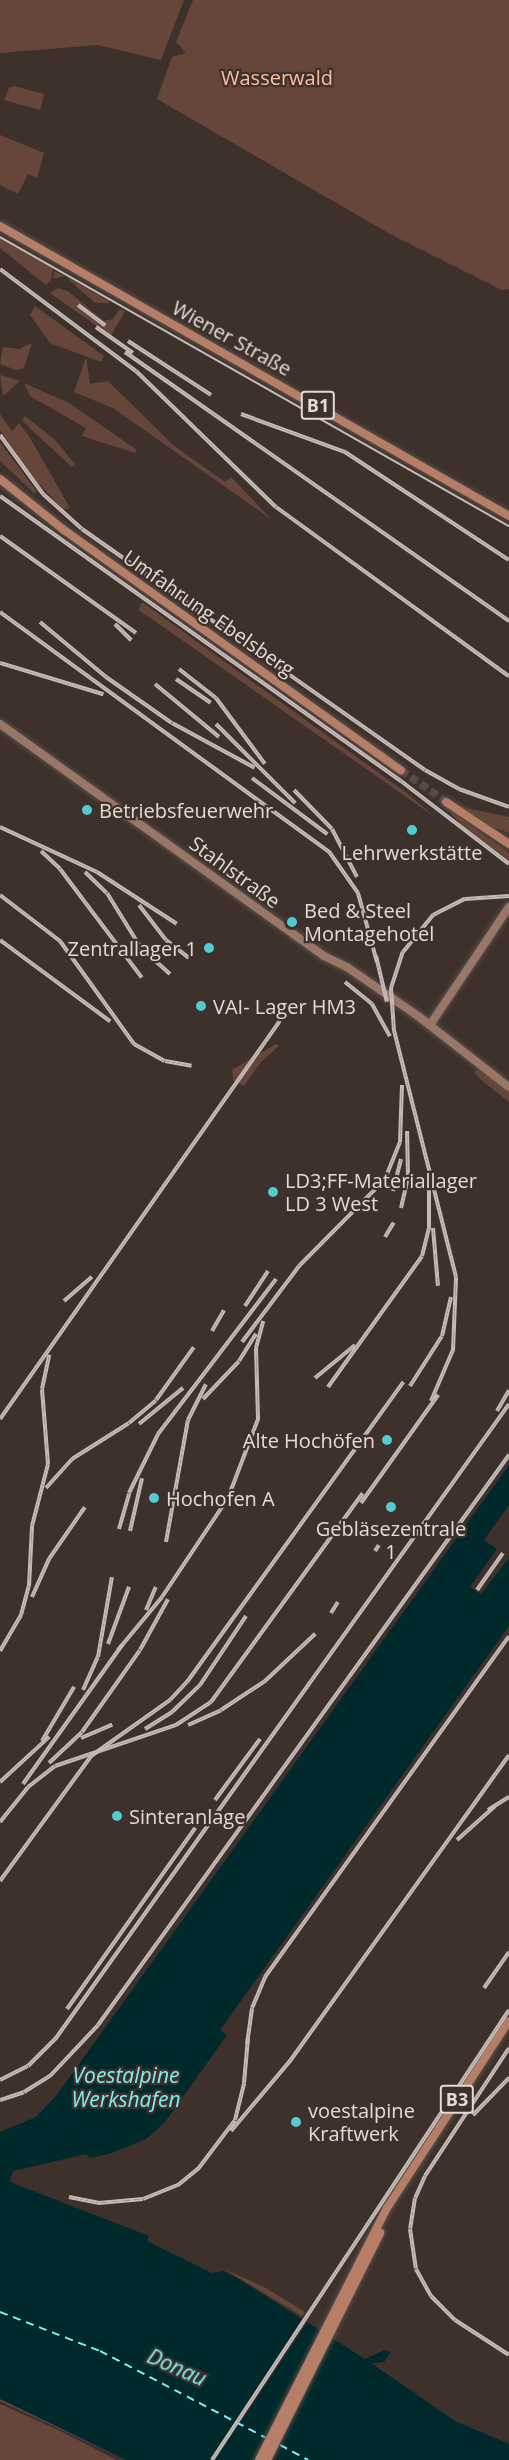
<!DOCTYPE html>
<meta charset="utf-8">
<style>
body{margin:0}
#map{position:relative;width:509px;height:2460px;overflow:hidden;background:#3e312c;font-family:"Open Sans",sans-serif}
div>[style]{position:absolute}
.green>*{inset:0;background:#66463a}
.water>*{inset:0;background:#00292b}
.pier>*{inset:0;background:#3e312c}
.ferry>*{height:1.5px;margin-top:-0.75px;transform-origin:0;background:repeating-linear-gradient(90deg,#7df0f3 0 8px,transparent 0 14px)}
.primary-tunnel>*{height:8px;margin-top:-4px;transform-origin:0;background:repeating-linear-gradient(90deg,#574a46 0 8px,transparent 0 12px)}
.roads{filter:drop-shadow(0 0 2px #5a4f4b) drop-shadow(0 0 2px #5a4f4b)}
.secondary>*{height:8px;margin:-4px;padding:0 4px;transform-origin:4px;border-radius:4px;background:#9a7667}
.primary>*{height:8px;margin:-4px;padding:0 4px;transform-origin:4px;border-radius:4px;background:#b67e67}
.tram>*{height:1.5px;margin:-0.75px;padding:0 0.75px;transform-origin:0.75px;border-radius:0.75px;background:#c5bbb8}
.rail>*{height:4px;margin-top:-2px;transform-origin:0;background:repeating-linear-gradient(90deg,#3e312c 0 4.5px,#c5bbb8 0 9px);box-sizing:border-box;border-block:2px solid #c5bbb8}
.dots>*{width:16px;height:16px;translate:-50% -50%;box-sizing:border-box;border:3px solid #3e312c;border-radius:50%}
span{translate:-50% -50%;white-space:nowrap;text-align:center;line-height:1.15;-webkit-text-stroke:4.5px #3e312c;paint-order:stroke}
.shield-label span{padding:2px 4px;background:#3e312c;border:2px solid;border-radius:4px;-webkit-text-stroke-width:0}
.shield-label{font-size:18px;color:#e3dad7;font-weight:700}
.park-label{font-size:20px;color:#ffbea4}
.street-label{font-size:20px;color:#e3dad7}
.poi-label{font-size:20px;color:#e3dad7}
.left{translate:0 -50%;text-align:left}
.right{translate:-100% -50%;text-align:right}
.water-label{font-size:21px;color:#7df0f3;font-style:italic}
</style>
<div id="map">
<div class="green">
<i style="clip-path:polygon(0 0,184px 0,161px 60px,98px 45px,0 53px)"></i>
<i style="clip-path:polygon(193px 0,509px 0,509px 289px,502px 290px,390px 234px,157px 99px,172px 57px,186px 53px,176px 42px)"></i>
<i style="clip-path:polygon(14px 86px,44px 94px,40px 110px,4px 100px,9px 88px)"></i>
<i style="clip-path:polygon(0 135px,44px 153px,37px 178px,28px 174px,18px 194px,0 185px)"></i>
<i style="clip-path:polygon(0 238px,53px 268px,51px 280px,46px 285px,0 248px)"></i>
<i style="clip-path:polygon(54px 271px,65px 276px,109px 301px,109px 303px,95px 303px,65px 276px,53px 279px)"></i>
<i style="clip-path:polygon(58px 288px,68px 291px,104px 321px,113px 319px,120px 309px,125px 311px,111px 336px,50px 293px)"></i>
<i style="clip-path:polygon(35px 306px,104px 356px,101px 362px,50px 343px,30px 315px)"></i>
<i style="clip-path:polygon(32px 343px,24px 368px,16px 370px,0 364px,3px 347px,19px 349px)"></i>
<i style="clip-path:polygon(86px 357px,90px 384px,108px 381px,173px 445px,225px 482px,231px 477px,271px 519px,113px 408px,74px 392px)"></i>
<i style="clip-path:polygon(0 375px,7px 377px,20px 381px,3px 396px)"></i>
<i style="clip-path:polygon(24px 383px,69px 403px,137px 450px,135px 453px,82px 436px,86px 428px,30px 396px)"></i>
<i style="clip-path:polygon(0 414px,12px 431px,19px 423px,29px 436px,70px 508px,63px 510px,27px 471px,0 430px)"></i>
<i style="clip-path:polygon(25px 416px,54px 439px,75px 464px,72px 467px,36px 434px,22px 420px)"></i>
<i style="clip-path:polygon(0 442px,37px 492px,35px 494px,0 461px)"></i>
<i style="clip-path:polygon(142px 602px,408px 794px,435px 817px,139px 610px)"></i>
<i style="clip-path:polygon(444px 806px,509px 853px,509px 862px,465px 829px)"></i>
<i style="clip-path:polygon(462px 807px,509px 817px,509px 833px,493px 827px)"></i>
<i style="clip-path:polygon(276px 1044px,279px 1046px,261px 1062px,244px 1086px,233px 1080px,232px 1070px)"></i>
<i style="clip-path:polygon(479px 1068px,509px 1090px,509px 1102px,480px 1079px,474px 1072px)"></i>
<i style="clip-path:polygon(224px 2269px,266px 2288px,305px 2312px,302px 2316px)"></i>
<i style="clip-path:polygon(0 2399px,36px 2414px,126px 2460px,0 2401px)"></i>
<i style="clip-path:polygon(0 2404px,58px 2430px,117px 2460px,0 2460px)"></i>
</div>
<div class="water">
<i style="clip-path:polygon(509px 1465px,509px 1505px,484px 1540px,497px 1549px,470px 1587px,481px 1594px,509px 1558px,509px 1626px,220px 2030px,227px 2035px,165px 2122px,146px 2139px,112px 2153px,90px 2158px,86px 2154px,13px 2171px,10px 2182px,149px 2236px,147px 2241px,212px 2273px,223px 2271px,239px 2279px,365px 2359px,384px 2350px,391px 2352px,384px 2362px,371px 2363px,455px 2421px,509px 2444px,509px 2460px,126px 2460px,0 2399px,0 2132px,36px 2117px,56px 2096px)"></i>
</div>
<div class="pier">
<i style="clip-path:polygon(305px 2315px,308px 2321px,215px 2460px,210px 2460px)"></i>
</div>
<div class="ferry">
<i style="left:0;top:2312px;width:107px;rotate:21.3deg"></i>
<i style="left:100px;top:2351px;width:190px;rotate:27.6deg"></i>
<i style="left:280px;top:2445px;width:32px;rotate:28deg"></i>
</div>
<div class="primary-tunnel">
<i style="left:401px;top:770px;width:55px;rotate:35.4deg"></i>
</div>
<div class="roads">
<div class="secondary">
<i style="left:0;top:724px;width:398px;rotate:35.6deg"></i>
<i style="left:324px;top:956px;width:25px;rotate:26deg"></i>
<i style="left:347px;top:967px;width:86px;rotate:34.6deg"></i>
<i style="left:418px;top:1016px;width:115px;rotate:38deg"></i>
<i style="left:430px;top:1025px;width:142px;rotate:-56.2deg"></i>
</div>
<div class="primary">
<i style="left:0;top:226px;width:586px;rotate:29.67deg"></i>
<i style="left:0;top:479px;width:82px;rotate:38.6deg"></i>
<i style="left:64px;top:530px;width:414px;rotate:35.5deg"></i>
<i style="left:446px;top:802px;width:76px;rotate:33.7deg"></i>
<i style="left:259px;top:2460px;width:283px;rotate:-63.1deg"></i>
<i style="left:387px;top:2208px;width:223px;rotate:-56.9deg"></i>
<i style="left:267px;top:2460px;width:254px;rotate:-63.5deg"></i>
</div>
</div>
<div class="tram">
<i style="left:0;top:237px;width:585px;rotate:29.59deg"></i>
</div>
<div class="rail">
<i style="left:0;top:269px;width:170px;rotate:36.9deg"></i>
<i style="left:136px;top:371px;width:195px;rotate:44.2deg"></i>
<i style="left:276px;top:507px;width:288px;rotate:36deg"></i>
<i style="left:78px;top:305px;width:34px;rotate:37deg"></i>
<i style="left:96px;top:327px;width:45px;rotate:35.1deg"></i>
<i style="left:128px;top:341px;width:99px;rotate:33deg"></i>
<i style="left:125px;top:352px;width:469px;rotate:35deg"></i>
<i style="left:241px;top:414px;width:111px;rotate:20.1deg"></i>
<i style="left:345px;top:452px;width:196px;rotate:33.4deg"></i>
<i style="left:0;top:435px;width:73px;rotate:53.9deg"></i>
<i style="left:43px;top:494px;width:52px;rotate:41.9deg"></i>
<i style="left:82px;top:529px;width:419px;rotate:35.1deg"></i>
<i style="left:425px;top:770px;width:39px;rotate:29deg"></i>
<i style="left:459px;top:789px;width:53px;rotate:19.8deg"></i>
<i style="left:0;top:496px;width:492px;rotate:35.4deg"></i>
<i style="left:401px;top:781px;width:136px;rotate:37.5deg"></i>
<i style="left:0;top:536px;width:167px;rotate:35.5deg"></i>
<i style="left:0;top:612px;width:409px;rotate:36.1deg"></i>
<i style="left:330px;top:853px;width:49px;rotate:55deg"></i>
<i style="left:358px;top:893px;width:72px;rotate:74.6deg"></i>
<i style="left:40px;top:622px;width:86px;rotate:39.8deg"></i>
<i style="left:106px;top:677px;width:80px;rotate:34.9deg"></i>
<i style="left:172px;top:723px;width:94px;rotate:28.5deg"></i>
<i style="left:115px;top:624px;width:23px;rotate:45deg"></i>
<i style="left:0;top:663px;width:108px;rotate:16.8deg"></i>
<i style="left:179px;top:669px;width:47px;rotate:38.1deg"></i>
<i style="left:216px;top:698px;width:82px;rotate:53.4deg"></i>
<i style="left:176px;top:679px;width:42px;rotate:34.4deg"></i>
<i style="left:155px;top:684px;width:83px;rotate:39.6deg"></i>
<i style="left:216px;top:724px;width:112px;rotate:45deg"></i>
<i style="left:252px;top:778px;width:94px;rotate:36.7deg"></i>
<i style="left:294px;top:790px;width:54px;rotate:45.7deg"></i>
<i style="left:332px;top:829px;width:54px;rotate:62.5deg"></i>
<i style="left:0;top:827px;width:107px;rotate:24.9deg"></i>
<i style="left:97px;top:872px;width:95px;rotate:33deg"></i>
<i style="left:41px;top:851px;width:26px;rotate:43deg"></i>
<i style="left:60px;top:869px;width:136px;rotate:53deg"></i>
<i style="left:85px;top:872px;width:30px;rotate:44deg"></i>
<i style="left:107px;top:893px;width:65px;rotate:58.3deg"></i>
<i style="left:141px;top:948px;width:39px;rotate:42deg"></i>
<i style="left:0;top:895px;width:76px;rotate:37.5deg"></i>
<i style="left:60px;top:941px;width:127px;rotate:54.3deg"></i>
<i style="left:134px;top:1044px;width:35px;rotate:29deg"></i>
<i style="left:165px;top:1061px;width:27px;rotate:10deg"></i>
<i style="left:139px;top:905px;width:44px;rotate:52.4deg"></i>
<i style="left:166px;top:940px;width:29px;rotate:38deg"></i>
<i style="left:0;top:940px;width:137px;rotate:36.4deg"></i>
<i style="left:376px;top:956px;width:47px;rotate:76.6deg"></i>
<i style="left:345px;top:982px;width:35px;rotate:39deg"></i>
<i style="left:372px;top:1004px;width:37px;rotate:61deg"></i>
<i style="left:393px;top:1191px;width:33px;rotate:-76deg"></i>
<i style="left:401px;top:1208px;width:32px;rotate:-77deg"></i>
<i style="left:408px;top:1177px;width:46px;rotate:-91.2deg"></i>
<i style="left:433px;top:1228px;width:58px;rotate:85.1deg"></i>
<i style="left:385px;top:1237px;width:17px;rotate:-59deg"></i>
<i style="left:64px;top:1301px;width:37px;rotate:-41deg"></i>
<i style="left:245px;top:1306px;width:42px;rotate:-56.7deg"></i>
<i style="left:212px;top:1331px;width:24px;rotate:-60deg"></i>
<i style="left:242px;top:1342px;width:95px;rotate:-53.1deg"></i>
<i style="left:299px;top:1266px;width:122px;rotate:-45.3deg"></i>
<i style="left:385px;top:1179px;width:40px;rotate:-68deg"></i>
<i style="left:400px;top:1142px;width:57px;rotate:-88deg"></i>
<i style="left:315px;top:1378px;width:52px;rotate:-39.5deg"></i>
<i style="left:410px;top:1386px;width:59px;rotate:-57.4deg"></i>
<i style="left:442px;top:1336px;width:40px;rotate:-77deg"></i>
<i style="left:328px;top:1387px;width:161px;rotate:-54.3deg"></i>
<i style="left:422px;top:1256px;width:30px;rotate:-76deg"></i>
<i style="left:429px;top:1227px;width:37px;rotate:-90deg"></i>
<i style="left:203px;top:1399px;width:52px;rotate:-46.5deg"></i>
<i style="left:239px;top:1361px;width:32px;rotate:-58deg"></i>
<i style="left:431px;top:1401px;width:56px;rotate:-66.7deg"></i>
<i style="left:453px;top:1350px;width:73px;rotate:-87.6deg"></i>
<i style="left:456px;top:1277px;width:254px;rotate:-104.1deg"></i>
<i style="left:394px;top:1031px;width:43px;rotate:-94deg"></i>
<i style="left:391px;top:988px;width:38px;rotate:-72deg"></i>
<i style="left:403px;top:952px;width:48px;rotate:-51deg"></i>
<i style="left:433px;top:915px;width:36px;rotate:-27deg"></i>
<i style="left:465px;top:899px;width:44px;rotate:-3.9deg"></i>
<i style="left:497px;top:1411px;width:24px;rotate:-60deg"></i>
<i style="left:0;top:1419px;width:487px;rotate:-54.9deg"></i>
<i style="left:139px;top:1424px;width:57px;rotate:-39.3deg"></i>
<i style="left:46px;top:1488px;width:39px;rotate:-48deg"></i>
<i style="left:72px;top:1459px;width:67px;rotate:-32.3deg"></i>
<i style="left:129px;top:1423px;width:35px;rotate:-40deg"></i>
<i style="left:156px;top:1400px;width:65px;rotate:-54.4deg"></i>
<i style="left:361px;top:1503px;width:133px;rotate:-54.5deg"></i>
<i style="left:119px;top:1529px;width:37px;rotate:-74deg"></i>
<i style="left:129px;top:1493px;width:66px;rotate:-63.8deg"></i>
<i style="left:158px;top:1434px;width:195px;rotate:-52.7deg"></i>
<i style="left:130px;top:1531px;width:54px;rotate:-77.2deg"></i>
<i style="left:166px;top:1542px;width:124px;rotate:-79.8deg"></i>
<i style="left:188px;top:1420px;width:40px;rotate:-63.4deg"></i>
<i style="left:375px;top:1551px;width:7px;rotate:-56deg"></i>
<i style="left:477px;top:1590px;width:45px;rotate:-54.9deg"></i>
<i style="left:32px;top:1597px;width:42px;rotate:-65.9deg"></i>
<i style="left:49px;top:1559px;width:63px;rotate:-55.3deg"></i>
<i style="left:146px;top:1610px;width:25px;rotate:-67deg"></i>
<i style="left:331px;top:1613px;width:13px;rotate:-58deg"></i>
<i style="left:108px;top:1644px;width:61px;rotate:-69.8deg"></i>
<i style="left:118px;top:1650px;width:69px;rotate:-50.3deg"></i>
<i style="left:162px;top:1597px;width:119px;rotate:-56.3deg"></i>
<i style="left:228px;top:1498px;width:85px;rotate:-69.2deg"></i>
<i style="left:258px;top:1419px;width:71px;rotate:-91.6deg"></i>
<i style="left:256px;top:1348px;width:28px;rotate:-75deg"></i>
<i style="left:0;top:1651px;width:42px;rotate:-59.7deg"></i>
<i style="left:21px;top:1615px;width:30px;rotate:-75deg"></i>
<i style="left:29px;top:1586px;width:60px;rotate:-87.1deg"></i>
<i style="left:32px;top:1526px;width:64px;rotate:-75.5deg"></i>
<i style="left:48px;top:1464px;width:75px;rotate:-94.6deg"></i>
<i style="left:42px;top:1389px;width:35px;rotate:-78deg"></i>
<i style="left:83px;top:1690px;width:36px;rotate:-66deg"></i>
<i style="left:98px;top:1657px;width:81px;rotate:-80.1deg"></i>
<i style="left:188px;top:1725px;width:36px;rotate:-24deg"></i>
<i style="left:221px;top:1710px;width:53px;rotate:-33.4deg"></i>
<i style="left:265px;top:1681px;width:69px;rotate:-43.2deg"></i>
<i style="left:145px;top:1729px;width:32px;rotate:-32deg"></i>
<i style="left:172px;top:1712px;width:39px;rotate:-44deg"></i>
<i style="left:200px;top:1685px;width:83px;rotate:-56.3deg"></i>
<i style="left:81px;top:1738px;width:34px;rotate:-23deg"></i>
<i style="left:42px;top:1741px;width:63px;rotate:-59.3deg"></i>
<i style="left:49px;top:1763px;width:45px;rotate:-43.2deg"></i>
<i style="left:82px;top:1732px;width:100px;rotate:-54.7deg"></i>
<i style="left:140px;top:1650px;width:58px;rotate:-61.2deg"></i>
<i style="left:0;top:1782px;width:67px;rotate:-42.6deg"></i>
<i style="left:23px;top:1784px;width:171px;rotate:-54.5deg"></i>
<i style="left:215px;top:1800px;width:76px;rotate:-53.6deg"></i>
<i style="left:488px;top:1810px;width:25px;rotate:-32deg"></i>
<i style="left:0;top:1822px;width:45px;rotate:-51.3deg"></i>
<i style="left:28px;top:1787px;width:34px;rotate:-38deg"></i>
<i style="left:55px;top:1766px;width:128px;rotate:-18.7deg"></i>
<i style="left:176px;top:1725px;width:42px;rotate:-33.3deg"></i>
<i style="left:211px;top:1702px;width:258px;rotate:-54deg"></i>
<i style="left:457px;top:1840px;width:51px;rotate:-41.8deg"></i>
<i style="left:0;top:1881px;width:155px;rotate:-53.9deg"></i>
<i style="left:91px;top:1756px;width:97px;rotate:-35.3deg"></i>
<i style="left:170px;top:1700px;width:25px;rotate:-47deg"></i>
<i style="left:187px;top:1682px;width:370px;rotate:-54.2deg"></i>
<i style="left:484px;top:1988px;width:44px;rotate:-55.2deg"></i>
<i style="left:67px;top:2009px;width:222px;rotate:-54.7deg"></i>
<i style="left:247px;top:2044px;width:36px;rotate:-82deg"></i>
<i style="left:252px;top:2008px;width:34px;rotate:-67deg"></i>
<i style="left:265px;top:1977px;width:419px;rotate:-54.4deg"></i>
<i style="left:509px;top:2048px;width:153px;rotate:123.3deg"></i>
<i style="left:425px;top:2176px;width:24px;rotate:114deg"></i>
<i style="left:415px;top:2198px;width:31px;rotate:99deg"></i>
<i style="left:410px;top:2229px;width:40px;rotate:81.5deg"></i>
<i style="left:416px;top:2269px;width:31px;rotate:61deg"></i>
<i style="left:431px;top:2296px;width:34px;rotate:45deg"></i>
<i style="left:455px;top:2320px;width:64px;rotate:32.9deg"></i>
<i style="left:0;top:2080px;width:31px;rotate:-27deg"></i>
<i style="left:28px;top:2066px;width:40px;rotate:-45deg"></i>
<i style="left:56px;top:2038px;width:779px;rotate:-54.45deg"></i>
<i style="left:0;top:2100px;width:25px;rotate:-18deg"></i>
<i style="left:24px;top:2092px;width:31px;rotate:-32deg"></i>
<i style="left:50px;top:2076px;width:70px;rotate:-46.7deg"></i>
<i style="left:98px;top:2025px;width:703px;rotate:-54.21deg"></i>
<i style="left:473px;top:2115px;width:52px;rotate:-45.8deg"></i>
<i style="left:231px;top:2131px;width:92px;rotate:-49.9deg"></i>
<i style="left:290px;top:2061px;width:376px;rotate:-54.4deg"></i>
<i style="left:69px;top:2197px;width:31px;rotate:11deg"></i>
<i style="left:99px;top:2203px;width:44px;rotate:-5.2deg"></i>
<i style="left:143px;top:2199px;width:38px;rotate:-22deg"></i>
<i style="left:178px;top:2185px;width:26px;rotate:-39deg"></i>
<i style="left:198px;top:2169px;width:61px;rotate:-52.9deg"></i>
<i style="left:235px;top:2120px;width:38px;rotate:-76deg"></i>
<i style="left:244px;top:2083px;width:45px;rotate:-84.9deg"></i>
<i style="left:212px;top:2460px;width:539px;rotate:-56.58deg"></i>
</div>
<div class="dots">
<i style="left:87px;top:810px;background:#52ccd1"></i>
<i style="left:412px;top:830px;background:#52ccd1"></i>
<i style="left:292px;top:922px;background:#52ccd1"></i>
<i style="left:209px;top:948px;background:#52ccd1"></i>
<i style="left:201px;top:1006px;background:#52ccd1"></i>
<i style="left:273px;top:1192px;background:#52ccd1"></i>
<i style="left:387px;top:1440px;background:#52ccd1"></i>
<i style="left:154px;top:1498px;background:#52ccd1"></i>
<i style="left:391px;top:1507px;background:#52ccd1"></i>
<i style="left:117px;top:1816px;background:#52ccd1"></i>
<i style="left:296px;top:2122px;background:#52ccd1"></i>
</div>
<div class="shield-label">
<span style="left:318px;top:405px">B1</span>
<span style="left:457px;top:2099px">B3</span>
</div>
<div class="park-label">
<span style="left:277px;top:77px">Wasserwald</span>
</div>
<div class="street-label">
<span style="left:232px;top:338px;rotate:29deg">Wiener Straße</span>
<span style="left:209px;top:613px;rotate:35deg">Umfahrung Ebelsberg</span>
<span style="left:235px;top:872px;rotate:36deg">Stahlstraße</span>
</div>
<div class="poi-label">
<span class="left" style="left:99px;top:810px">Betriebsfeuerwehr</span>
<span style="left:412px;top:852px">Lehrwerkstätte</span>
<span class="left" style="left:304px;top:922px">Bed &amp; Steel<br>Montagehotel</span>
<span class="right" style="left:197px;top:948px">Zentrallager 1</span>
<span class="left" style="left:213px;top:1006px">VAI- Lager HM3</span>
<span class="left" style="left:285px;top:1192px">LD3;FF-Materiallager<br>LD 3 West</span>
<span class="right" style="left:375px;top:1440px">Alte Hochöfen</span>
<span class="left" style="left:166px;top:1498px">Hochofen A</span>
<span style="left:391px;top:1540px">Gebläsezentrale<br>1</span>
<span class="left" style="left:129px;top:1816px">Sinteranlage</span>
<span class="left" style="left:308px;top:2122px">voestalpine<br>Kraftwerk</span>
</div>
<div class="water-label">
<span style="left:126px;top:2087px">Voestalpine<br>Werkshafen</span>
<span style="left:177px;top:2367px;rotate:24deg">Donau</span>
</div>
</div>
